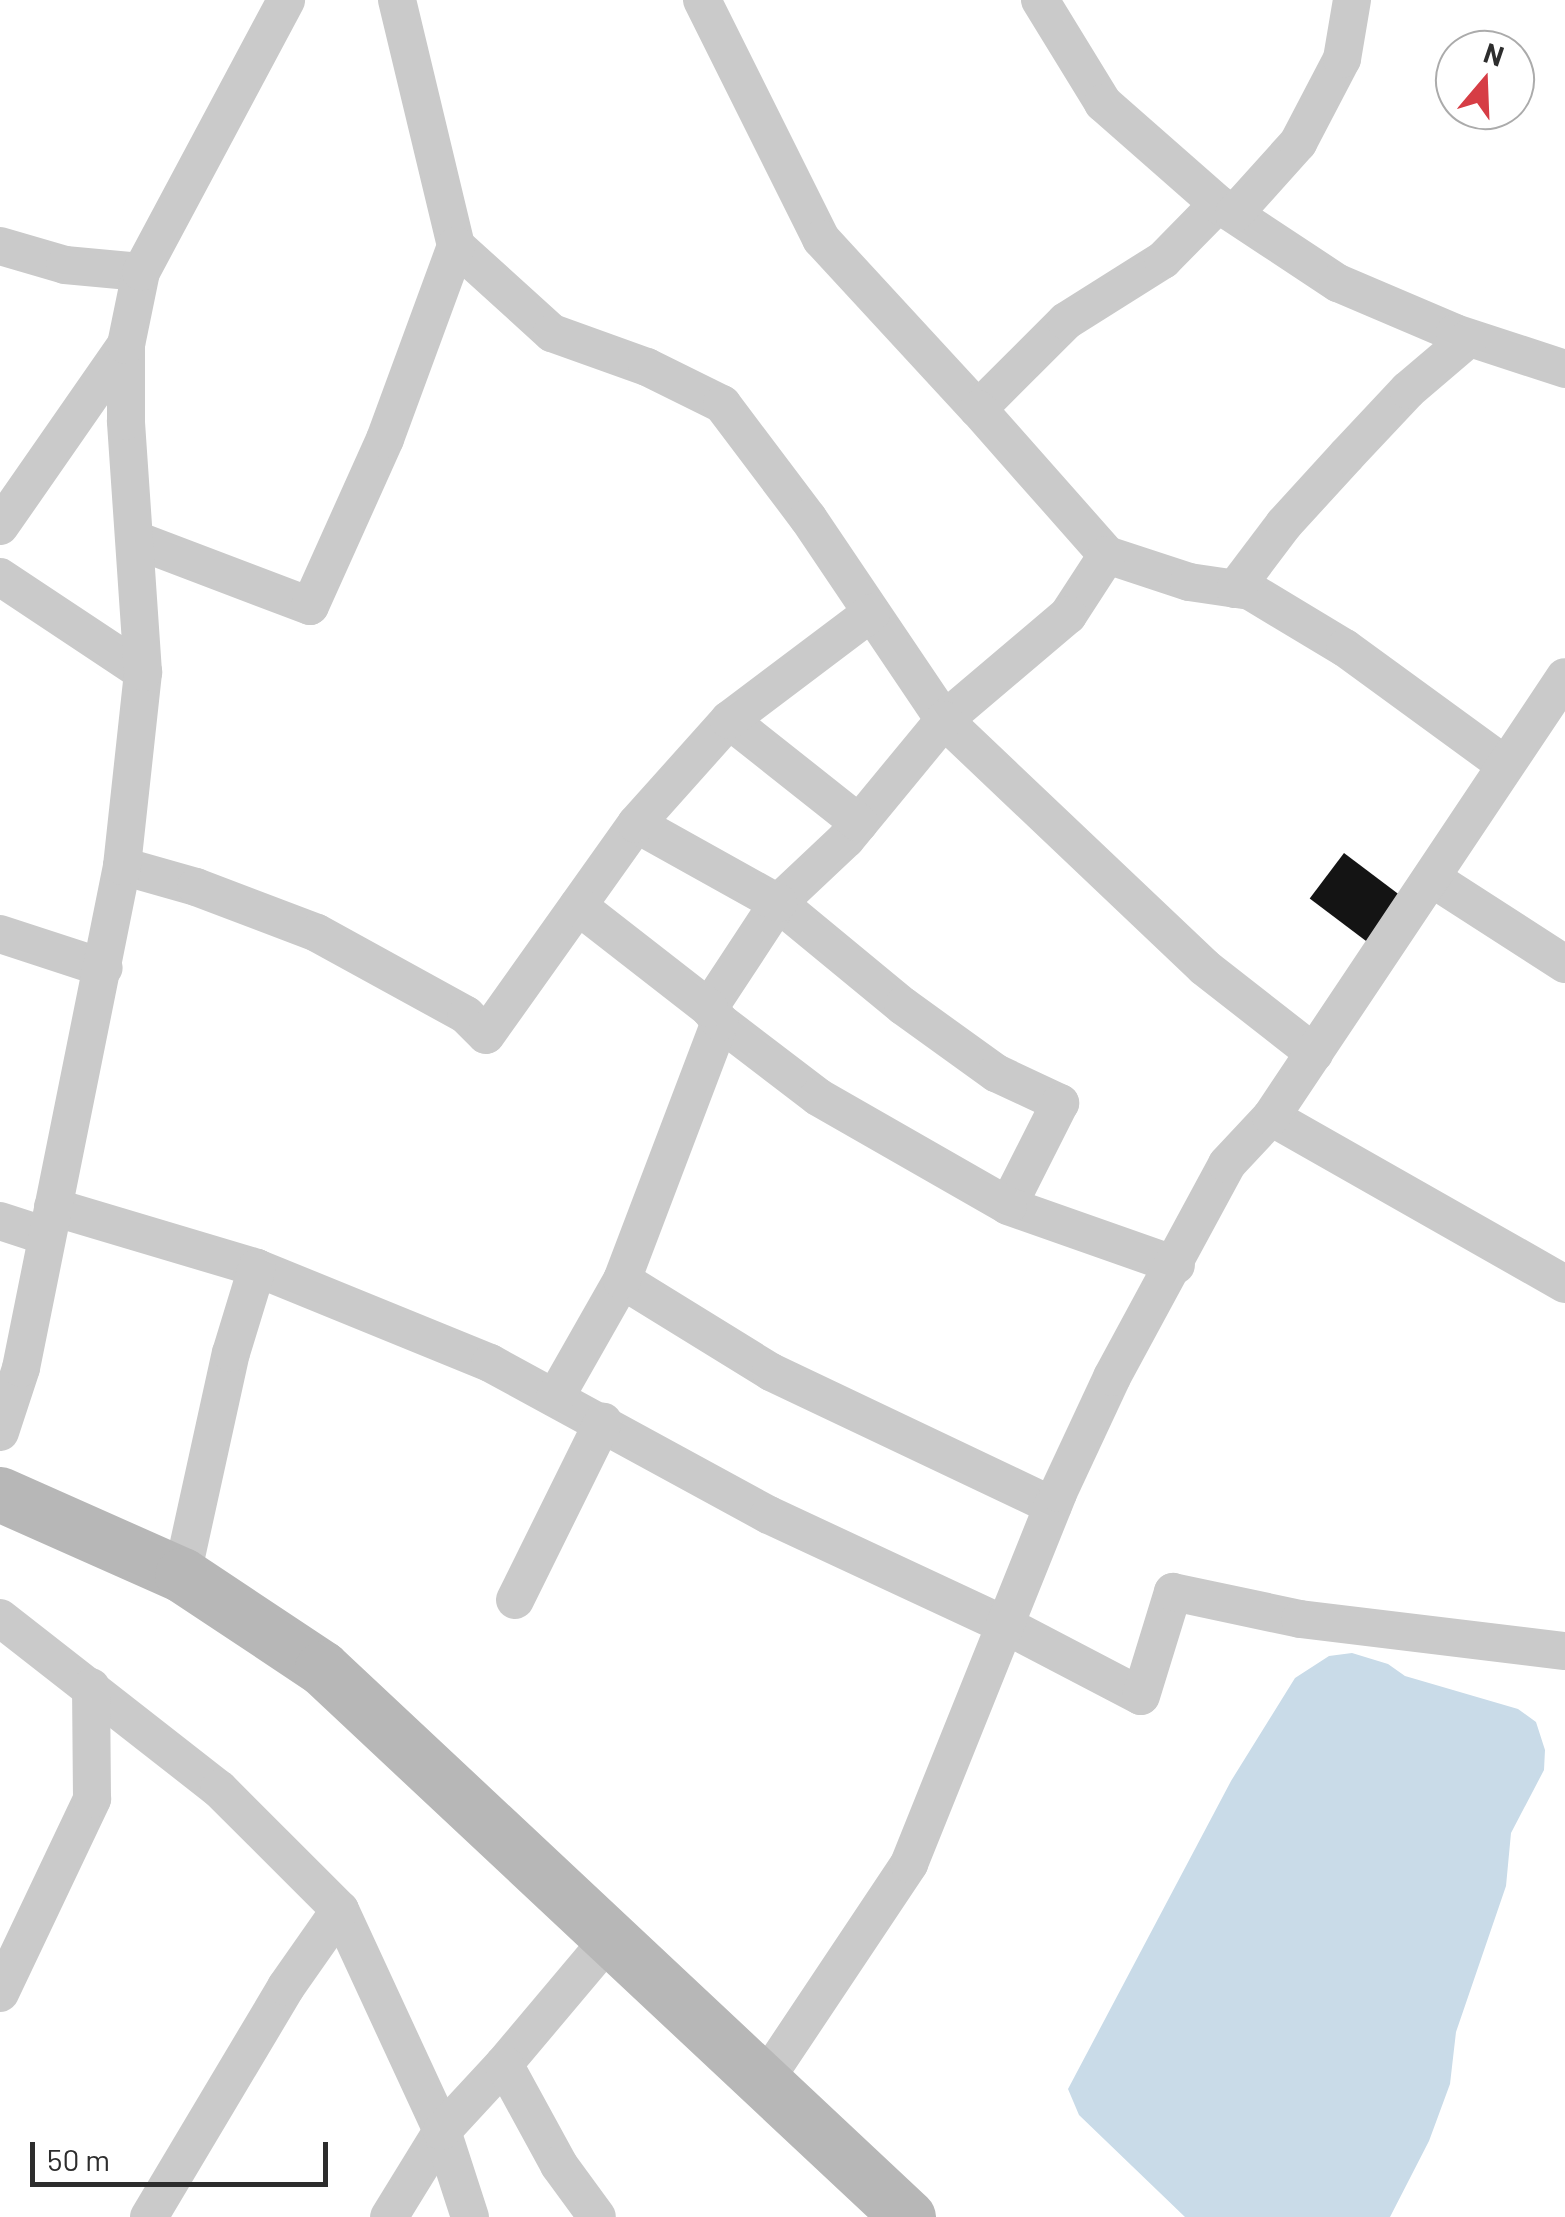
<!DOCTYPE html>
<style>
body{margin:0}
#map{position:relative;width:1565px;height:2217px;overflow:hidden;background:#fff;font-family:Barlow,sans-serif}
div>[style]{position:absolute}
.water>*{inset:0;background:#c9dbe8}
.building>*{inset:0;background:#141414;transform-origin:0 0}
.street>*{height:38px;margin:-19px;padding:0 19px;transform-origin:19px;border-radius:19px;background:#cacaca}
.secondary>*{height:55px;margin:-27.5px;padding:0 27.5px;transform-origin:27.5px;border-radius:27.5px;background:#b7b7b7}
span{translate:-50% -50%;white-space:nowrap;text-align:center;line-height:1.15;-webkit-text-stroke:10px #fff;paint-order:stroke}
.north{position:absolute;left:1435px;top:30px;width:100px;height:100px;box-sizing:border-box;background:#fff;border:2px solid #ababab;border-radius:50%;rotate:19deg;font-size:28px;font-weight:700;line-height:40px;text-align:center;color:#2d2d2d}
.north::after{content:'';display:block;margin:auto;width:35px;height:45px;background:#d63d45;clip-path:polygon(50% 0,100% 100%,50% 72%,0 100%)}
.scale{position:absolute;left:30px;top:2142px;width:298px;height:45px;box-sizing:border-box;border:5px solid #2d2d2d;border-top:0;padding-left:12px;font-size:30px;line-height:35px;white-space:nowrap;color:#2d2d2d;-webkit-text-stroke:8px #fff;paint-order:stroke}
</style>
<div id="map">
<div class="water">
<i style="clip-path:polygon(1352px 1653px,1388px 1664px,1405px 1676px,1518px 1709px,1536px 1722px,1545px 1750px,1544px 1770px,1511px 1833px,1506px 1886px,1456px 2032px,1450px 2084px,1429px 2141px,1390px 2217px,1185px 2217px,1079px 2115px,1068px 2089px,1231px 1781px,1295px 1678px,1329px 1656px)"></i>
</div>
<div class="building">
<i style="left:1344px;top:853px;width:83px;height:57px;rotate:37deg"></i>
</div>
<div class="street">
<i style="left:397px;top:0;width:253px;rotate:76.5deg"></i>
<i style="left:456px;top:246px;width:130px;rotate:42.2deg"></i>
<i style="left:552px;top:333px;width:101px;rotate:19.7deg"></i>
<i style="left:647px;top:367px;width:84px;rotate:26.3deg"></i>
<i style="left:722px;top:404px;width:143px;rotate:53deg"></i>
<i style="left:808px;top:518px;width:244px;rotate:56deg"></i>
<i style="left:944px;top:720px;width:359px;rotate:43.5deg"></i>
<i style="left:1204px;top:967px;width:140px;rotate:38deg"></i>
<i style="left:702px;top:0;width:267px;rotate:63.5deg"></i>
<i style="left:821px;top:239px;width:231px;rotate:47.3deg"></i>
<i style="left:978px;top:409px;width:124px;rotate:-45deg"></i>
<i style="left:1066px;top:321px;width:115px;rotate:-32.2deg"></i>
<i style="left:1163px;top:260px;width:78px;rotate:-45.5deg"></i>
<i style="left:1218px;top:204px;width:144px;rotate:33.4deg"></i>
<i style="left:1338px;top:283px;width:127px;rotate:23.1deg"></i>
<i style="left:1455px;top:333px;width:116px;rotate:18.1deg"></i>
<i style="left:1040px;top:0;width:121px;rotate:58.5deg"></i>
<i style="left:1103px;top:103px;width:153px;rotate:41.3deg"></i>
<i style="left:1234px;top:214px;width:96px;rotate:-48deg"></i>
<i style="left:1298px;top:143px;width:95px;rotate:-62.4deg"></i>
<i style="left:1342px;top:59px;width:60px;rotate:-80.4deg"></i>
<i style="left:0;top:246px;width:68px;rotate:16.3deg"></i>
<i style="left:65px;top:265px;width:76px;rotate:5.3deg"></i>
<i style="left:978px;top:409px;width:195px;rotate:48.5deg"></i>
<i style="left:1107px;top:555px;width:86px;rotate:18.2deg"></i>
<i style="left:1189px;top:582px;width:62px;rotate:8.4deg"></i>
<i style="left:1250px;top:591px;width:111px;rotate:31deg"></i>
<i style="left:1345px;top:648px;width:197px;rotate:36.1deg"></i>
<i style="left:0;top:526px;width:221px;rotate:-55.2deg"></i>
<i style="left:136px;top:540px;width:186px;rotate:20.8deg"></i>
<i style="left:310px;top:606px;width:183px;rotate:-65.8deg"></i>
<i style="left:385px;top:439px;width:206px;rotate:-69.8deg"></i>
<i style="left:1107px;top:555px;width:72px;rotate:123deg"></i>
<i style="left:1068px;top:615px;width:162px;rotate:139.7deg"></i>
<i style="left:944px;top:720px;width:154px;rotate:129.5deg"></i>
<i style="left:846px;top:839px;width:93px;rotate:136.7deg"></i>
<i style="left:778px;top:903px;width:162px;rotate:39.5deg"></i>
<i style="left:903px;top:1006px;width:115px;rotate:35.8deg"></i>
<i style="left:996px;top:1073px;width:71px;rotate:25.1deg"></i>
<i style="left:1060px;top:1103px;width:115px;rotate:116.8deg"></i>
<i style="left:1008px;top:1206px;width:178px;rotate:19.4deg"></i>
<i style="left:0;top:577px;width:172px;rotate:33.6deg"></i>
<i style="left:1235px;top:589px;width:81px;rotate:-53deg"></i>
<i style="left:1284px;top:524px;width:93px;rotate:-47.6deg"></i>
<i style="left:1347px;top:455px;width:89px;rotate:-46.8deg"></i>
<i style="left:1408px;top:390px;width:80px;rotate:-40.4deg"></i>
<i style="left:729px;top:720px;width:166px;rotate:38.4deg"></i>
<i style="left:122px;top:866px;width:77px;rotate:15.8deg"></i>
<i style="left:196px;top:887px;width:129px;rotate:20.8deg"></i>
<i style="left:317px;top:933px;width:170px;rotate:28.8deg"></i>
<i style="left:466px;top:1015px;width:28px;rotate:45deg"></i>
<i style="left:486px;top:1035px;width:259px;rotate:-54.6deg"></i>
<i style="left:1433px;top:879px;width:157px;rotate:32.8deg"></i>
<i style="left:0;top:934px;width:109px;rotate:18.1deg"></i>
<i style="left:709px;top:1008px;width:126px;rotate:-56.7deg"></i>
<i style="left:778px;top:903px;width:162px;rotate:-150.9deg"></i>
<i style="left:636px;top:824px;width:140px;rotate:-48.2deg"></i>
<i style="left:729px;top:720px;width:178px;rotate:-37deg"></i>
<i style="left:720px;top:1022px;width:123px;rotate:37.4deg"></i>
<i style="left:818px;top:1097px;width:219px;rotate:29.8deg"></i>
<i style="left:1271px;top:1117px;width:338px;rotate:29.6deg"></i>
<i style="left:53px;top:1207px;width:213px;rotate:16.6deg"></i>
<i style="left:257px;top:1268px;width:252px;rotate:22.2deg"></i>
<i style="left:490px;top:1363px;width:318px;rotate:28.6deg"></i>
<i style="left:769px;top:1515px;width:260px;rotate:25deg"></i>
<i style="left:1005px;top:1625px;width:153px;rotate:27.6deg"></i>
<i style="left:1141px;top:1696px;width:109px;rotate:-72.9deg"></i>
<i style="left:1173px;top:1592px;width:130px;rotate:12deg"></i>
<i style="left:1300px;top:1619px;width:267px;rotate:6.9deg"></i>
<i style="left:0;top:1221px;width:48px;rotate:18.1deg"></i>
<i style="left:622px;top:1280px;width:175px;rotate:31.7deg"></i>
<i style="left:771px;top:1372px;width:312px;rotate:25.4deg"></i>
<i style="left:555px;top:1398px;width:136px;rotate:-60.4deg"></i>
<i style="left:622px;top:1280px;width:276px;rotate:-69.2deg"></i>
<i style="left:720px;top:1022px;width:18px;rotate:-128deg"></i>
<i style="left:709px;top:1008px;width:166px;rotate:-142.1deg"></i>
<i style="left:0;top:1432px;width:67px;rotate:-71.8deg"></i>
<i style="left:21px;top:1368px;width:512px;rotate:-78.62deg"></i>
<i style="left:122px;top:866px;width:195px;rotate:-83.8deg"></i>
<i style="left:143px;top:672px;width:252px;rotate:-93.9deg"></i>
<i style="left:126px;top:421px;width:76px;rotate:-90deg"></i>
<i style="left:126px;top:345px;width:75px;rotate:-78.4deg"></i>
<i style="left:141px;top:272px;width:308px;rotate:-61.9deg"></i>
<i style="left:182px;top:1575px;width:227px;rotate:-77.6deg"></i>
<i style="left:231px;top:1353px;width:89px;rotate:-73deg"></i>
<i style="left:515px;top:1600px;width:199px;rotate:-63.7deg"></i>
<i style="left:0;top:1618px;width:278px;rotate:38deg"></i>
<i style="left:219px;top:1789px;width:171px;rotate:45deg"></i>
<i style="left:340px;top:1910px;width:243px;rotate:65.2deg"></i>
<i style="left:442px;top:2131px;width:101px;rotate:121.6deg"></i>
<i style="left:0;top:1993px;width:215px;rotate:-64.6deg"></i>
<i style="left:92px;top:1799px;width:112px;rotate:-90.5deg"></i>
<i style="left:504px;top:2064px;width:165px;rotate:-49.9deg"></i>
<i style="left:765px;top:2080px;width:260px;rotate:-56.3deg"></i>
<i style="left:909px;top:1864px;width:400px;rotate:-68.1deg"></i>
<i style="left:1058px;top:1493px;width:128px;rotate:-65deg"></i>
<i style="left:1112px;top:1377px;width:242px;rotate:-61.6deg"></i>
<i style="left:1227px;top:1164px;width:64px;rotate:-46.9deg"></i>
<i style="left:1271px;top:1117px;width:529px;rotate:-56.25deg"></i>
<i style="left:149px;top:2217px;width:268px;rotate:-59.2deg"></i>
<i style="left:286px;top:1987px;width:94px;rotate:-55deg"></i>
<i style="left:470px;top:2217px;width:90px;rotate:-108deg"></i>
<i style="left:442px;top:2131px;width:91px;rotate:-47.2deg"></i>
<i style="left:504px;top:2064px;width:115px;rotate:61.4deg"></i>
<i style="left:559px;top:2165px;width:64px;rotate:53.8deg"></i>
</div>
<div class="secondary">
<i style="left:0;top:1494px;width:199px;rotate:24deg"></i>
<i style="left:182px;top:1575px;width:168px;rotate:33.6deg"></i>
<i style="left:322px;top:1668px;width:803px;rotate:43.13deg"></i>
</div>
<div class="north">N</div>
<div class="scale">50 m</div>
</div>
